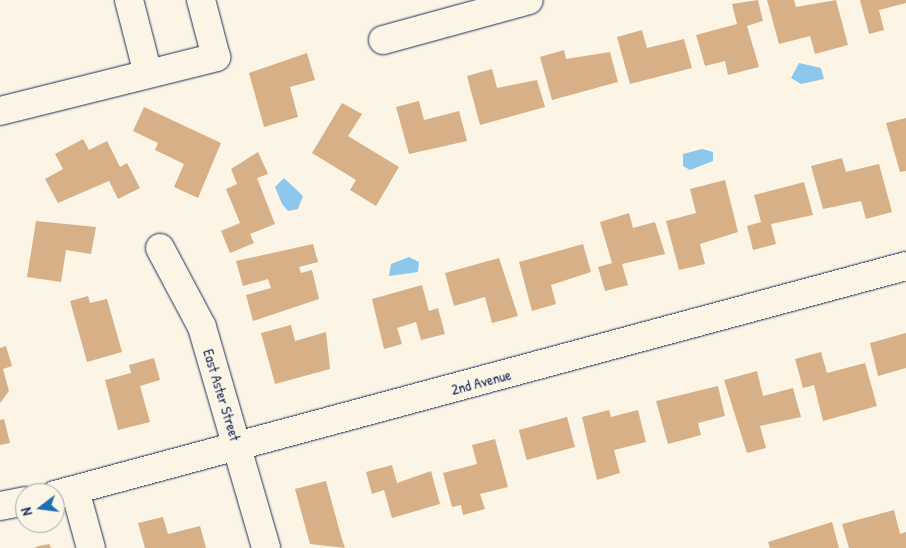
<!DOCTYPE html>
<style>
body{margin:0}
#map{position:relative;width:906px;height:548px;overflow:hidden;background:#fcf5e5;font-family:"Patrick Hand",sans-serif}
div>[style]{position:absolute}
.water>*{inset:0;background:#8dc7ec}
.building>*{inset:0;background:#d7b088;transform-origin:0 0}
.roads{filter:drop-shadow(0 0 1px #1b2f5e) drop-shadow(0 0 1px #1b2f5e)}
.minor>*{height:28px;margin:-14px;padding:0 14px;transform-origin:14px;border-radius:14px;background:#fcf5e5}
span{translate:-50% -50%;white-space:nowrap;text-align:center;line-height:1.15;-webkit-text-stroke:4px #fcf5e5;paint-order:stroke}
.street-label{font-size:15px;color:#1b2f5e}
.north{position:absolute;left:15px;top:483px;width:50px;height:50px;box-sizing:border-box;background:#fcf5e5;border:1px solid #a2a6af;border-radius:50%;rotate:255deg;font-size:14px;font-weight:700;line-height:20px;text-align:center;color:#1b2f5e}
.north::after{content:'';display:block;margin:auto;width:18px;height:22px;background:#1f6fb2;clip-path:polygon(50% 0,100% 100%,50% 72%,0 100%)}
</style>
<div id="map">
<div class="water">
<i style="clip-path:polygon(799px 63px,821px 68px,824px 79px,801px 84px,791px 78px)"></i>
<i style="clip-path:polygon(702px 149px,713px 152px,713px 161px,690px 170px,683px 166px,683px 154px)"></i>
<i style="clip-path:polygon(284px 178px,303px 196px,298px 209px,288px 211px,282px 204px,275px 187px)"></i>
<i style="clip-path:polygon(409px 257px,419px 262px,418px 272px,389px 276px,391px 264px)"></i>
</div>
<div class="building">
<i style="clip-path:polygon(758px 0,763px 21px,747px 26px,759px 67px,728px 75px,725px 61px,705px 66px,696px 35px,737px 24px,732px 4px)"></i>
<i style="clip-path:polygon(767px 0,794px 0,796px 7px,836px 0,848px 45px,815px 54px,810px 36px,779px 44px)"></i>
<i style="clip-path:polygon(860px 0,906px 0,906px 3px,879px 10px,884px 30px,869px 34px)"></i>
<i style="clip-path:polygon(642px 30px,647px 48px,684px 39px,692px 68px,630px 84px,617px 37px)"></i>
<i style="clip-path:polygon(564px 50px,566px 59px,610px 52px,618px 82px,552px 100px,540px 57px)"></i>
<i style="clip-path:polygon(307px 53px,315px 80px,290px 87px,298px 117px,264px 127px,249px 73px)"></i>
<i style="clip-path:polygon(492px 69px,497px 88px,537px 80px,545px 107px,480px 125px,467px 76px)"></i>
<i style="clip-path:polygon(419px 101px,424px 120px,459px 111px,467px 141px,409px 154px,396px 107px)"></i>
<i style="clip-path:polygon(342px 103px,362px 114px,348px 136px,399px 167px,376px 206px,350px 190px,356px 180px,312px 153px)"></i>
<i style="clip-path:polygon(144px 107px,221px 143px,198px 198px,174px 187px,184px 164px,155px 150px,158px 143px,133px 131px)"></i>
<i style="clip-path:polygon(906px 118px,906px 171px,900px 172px,886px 123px)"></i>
<i style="clip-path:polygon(83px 139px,89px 150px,107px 141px,120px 167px,127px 163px,140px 188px,118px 199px,109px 181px,58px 203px,45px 179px,63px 169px,55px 154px)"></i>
<i style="clip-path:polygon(258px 152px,268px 174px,257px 178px,275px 224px,250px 234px,254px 243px,230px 253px,221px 231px,240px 223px,226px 189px,237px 184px,231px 169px)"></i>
<i style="clip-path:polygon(842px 158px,846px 172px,879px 164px,892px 212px,866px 219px,861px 201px,823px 209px,811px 166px)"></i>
<i style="clip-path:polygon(725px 180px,738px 232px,700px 244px,705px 264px,679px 270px,666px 221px,696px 213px,690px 189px)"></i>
<i style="clip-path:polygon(804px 182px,813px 215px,771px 224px,776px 244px,753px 250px,747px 226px,761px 222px,754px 195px)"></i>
<i style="clip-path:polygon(629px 213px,633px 228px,655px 222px,665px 254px,622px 264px,628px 285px,605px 291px,598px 267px,612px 263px,600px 222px)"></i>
<i style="clip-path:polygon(36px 221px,96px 227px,91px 254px,66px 250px,61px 282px,27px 277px)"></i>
<i style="clip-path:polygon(313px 244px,318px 262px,299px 267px,301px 273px,312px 270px,319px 299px,253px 321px,246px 295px,271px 288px,268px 279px,243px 286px,236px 261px)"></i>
<i style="clip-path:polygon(583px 244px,591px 272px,551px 285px,556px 304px,532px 311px,519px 262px)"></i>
<i style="clip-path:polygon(499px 258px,518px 316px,492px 323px,485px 297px,454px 306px,445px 273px)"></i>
<i style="clip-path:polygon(422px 285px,429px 311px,438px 308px,445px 334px,421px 340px,416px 322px,397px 328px,402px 344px,384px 349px,372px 299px)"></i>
<i style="clip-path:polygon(88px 296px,90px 303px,107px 299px,122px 352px,87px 362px,70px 301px)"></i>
<i style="clip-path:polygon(291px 325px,295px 341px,326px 332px,330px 369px,275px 384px,261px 333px)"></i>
<i style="clip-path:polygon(906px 333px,906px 368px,878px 376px,870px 343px)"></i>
<i style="clip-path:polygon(6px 346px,12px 366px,3px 369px,9px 391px,0 403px,0 348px)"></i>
<i style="clip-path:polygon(821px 352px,827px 373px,865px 363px,877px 406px,823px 421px,814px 385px,803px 388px,795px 359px)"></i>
<i style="clip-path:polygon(154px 358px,160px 380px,140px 386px,150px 422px,118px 430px,105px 380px,131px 373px,129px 365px)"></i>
<i style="clip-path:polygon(757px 371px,763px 396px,793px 388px,801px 417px,760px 426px,766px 448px,747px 453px,724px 380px)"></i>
<i style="clip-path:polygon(718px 386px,725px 416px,698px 423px,701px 435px,668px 444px,656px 401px)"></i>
<i style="clip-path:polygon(609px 410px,611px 417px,638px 410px,646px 442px,614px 450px,620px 473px,597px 480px,582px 417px)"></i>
<i style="left:567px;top:417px;width:31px;height:50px;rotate:75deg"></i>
<i style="clip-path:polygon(4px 419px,10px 443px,0 445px,0 420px)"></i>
<i style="clip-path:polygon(495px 439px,508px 487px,480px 494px,485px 509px,463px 515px,461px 505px,452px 507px,443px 473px,477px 464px,472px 445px)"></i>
<i style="clip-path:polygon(392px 465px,397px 483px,431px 471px,440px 504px,392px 518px,384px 490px,372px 494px,366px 472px)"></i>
<i style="clip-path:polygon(326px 481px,341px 536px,345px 548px,310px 544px,295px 489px)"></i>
<i style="clip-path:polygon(894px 510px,900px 534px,906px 532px,906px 548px,849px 548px,842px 524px)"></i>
<i style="clip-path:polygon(163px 517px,168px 534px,200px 526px,206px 548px,145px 548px,138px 523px)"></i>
<i style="clip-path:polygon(832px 522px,839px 548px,770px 548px,768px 542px)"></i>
<i style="clip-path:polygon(49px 544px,51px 548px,36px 548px,35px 547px)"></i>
</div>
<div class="roads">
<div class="minor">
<i style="left:129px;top:0;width:76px;rotate:75.6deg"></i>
<i style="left:383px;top:40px;width:151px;rotate:-15.3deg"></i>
<i style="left:0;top:111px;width:223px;rotate:-14deg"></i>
<i style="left:216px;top:57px;width:59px;rotate:-104.7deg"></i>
<i style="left:160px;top:248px;width:89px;rotate:62deg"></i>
<i style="left:202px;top:327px;width:230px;rotate:73.8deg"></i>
<i style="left:75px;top:490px;width:60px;rotate:74.6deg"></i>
<i style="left:55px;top:495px;width:881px;rotate:-15.06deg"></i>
<i style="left:0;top:506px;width:25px;rotate:-11deg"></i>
</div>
</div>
<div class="street-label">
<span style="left:481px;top:382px;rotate:-15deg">2nd Avenue</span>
<span style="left:222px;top:395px;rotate:73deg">East Aster Street</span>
</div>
<div class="north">N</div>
</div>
